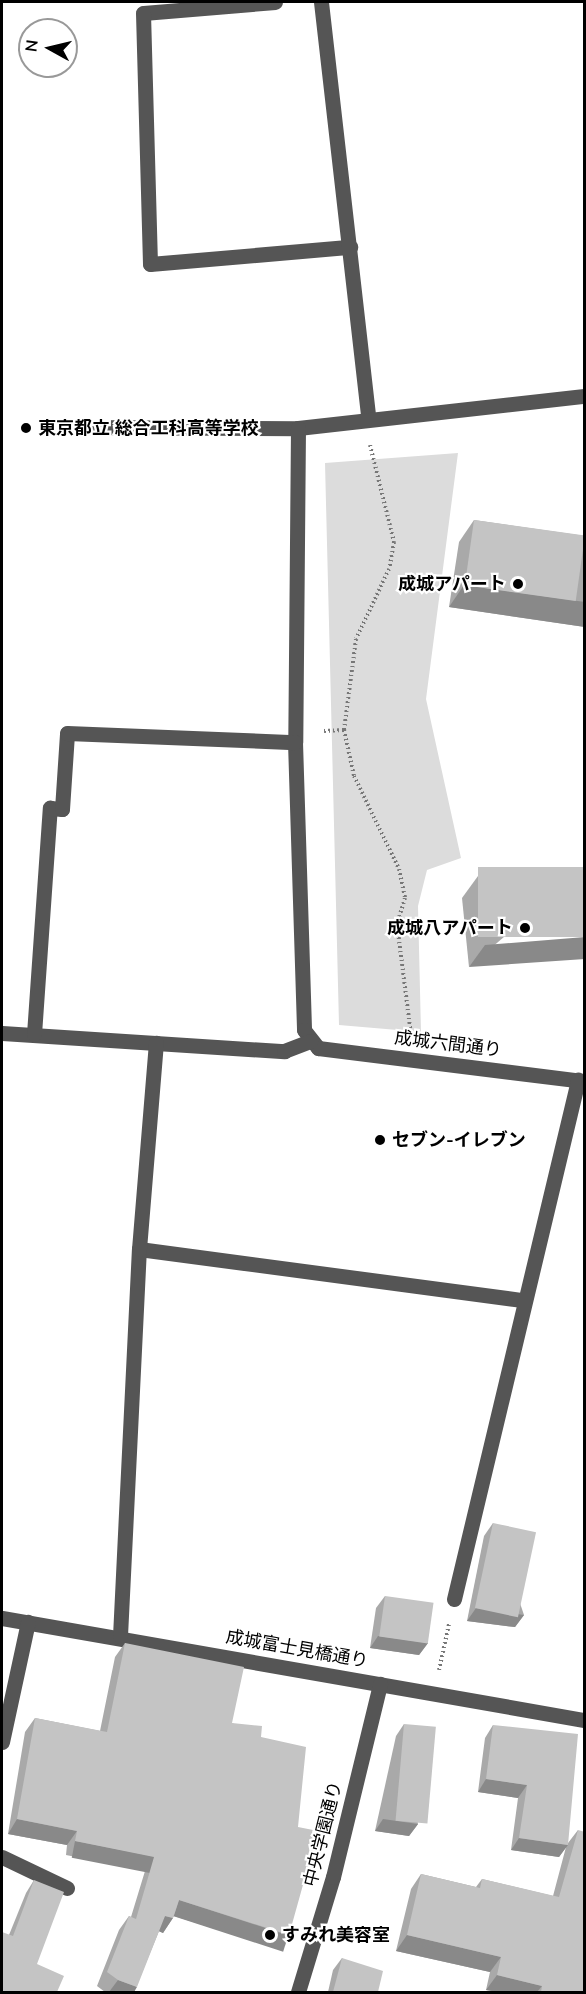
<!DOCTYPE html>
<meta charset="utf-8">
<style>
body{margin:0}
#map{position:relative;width:586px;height:1994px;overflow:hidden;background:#fff;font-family:"Nunito Sans","Noto Sans JP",sans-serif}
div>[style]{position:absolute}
.green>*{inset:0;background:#dcdcdc}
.path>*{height:4px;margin-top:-2px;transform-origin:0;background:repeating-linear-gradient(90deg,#777 0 1.5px,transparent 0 4.5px)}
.minor>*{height:15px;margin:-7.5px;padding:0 7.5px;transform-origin:7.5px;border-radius:7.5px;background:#555}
.wall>*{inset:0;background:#a9a9a9}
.shaded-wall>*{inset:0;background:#898989;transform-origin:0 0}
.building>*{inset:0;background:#c4c4c4;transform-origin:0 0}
.dots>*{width:16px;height:16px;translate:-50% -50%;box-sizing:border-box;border:3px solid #fff;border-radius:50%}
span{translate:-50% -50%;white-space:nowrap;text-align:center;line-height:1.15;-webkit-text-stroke:4.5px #fff;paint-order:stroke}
.poi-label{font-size:18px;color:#000;font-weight:700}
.left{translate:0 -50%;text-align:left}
.right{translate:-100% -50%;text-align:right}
.street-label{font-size:18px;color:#000}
.frame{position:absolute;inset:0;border:3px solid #000;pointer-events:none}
.north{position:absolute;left:18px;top:18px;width:60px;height:60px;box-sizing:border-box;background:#fff;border:2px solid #999;border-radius:50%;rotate:278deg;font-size:16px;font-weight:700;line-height:24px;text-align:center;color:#000}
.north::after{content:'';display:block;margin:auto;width:21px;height:27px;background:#000;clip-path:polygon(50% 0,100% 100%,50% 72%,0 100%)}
</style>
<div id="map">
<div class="green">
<i style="clip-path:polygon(458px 453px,426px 699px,461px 858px,427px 870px,418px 906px,421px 1032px,339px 1025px,325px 463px)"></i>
</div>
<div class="path">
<i style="left:370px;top:445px;width:100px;rotate:76.1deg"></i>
<i style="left:394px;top:542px;width:27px;rotate:100deg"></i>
<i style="left:389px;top:569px;width:77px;rotate:115.2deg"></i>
<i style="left:356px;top:639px;width:92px;rotate:97.5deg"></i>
<i style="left:344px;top:730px;width:47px;rotate:77.7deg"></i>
<i style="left:354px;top:776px;width:103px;rotate:64.2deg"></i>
<i style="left:399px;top:869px;width:30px;rotate:78deg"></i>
<i style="left:405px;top:898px;width:27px;rotate:107deg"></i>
<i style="left:397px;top:924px;width:112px;rotate:82.8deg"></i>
<i style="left:324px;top:731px;width:20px;rotate:-3deg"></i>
<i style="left:439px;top:1670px;width:47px;rotate:-77.7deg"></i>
</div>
<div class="minor">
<i style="left:275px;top:2px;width:132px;rotate:175.2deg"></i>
<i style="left:143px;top:13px;width:251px;rotate:88.4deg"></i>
<i style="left:150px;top:264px;width:201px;rotate:-4.9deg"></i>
<i style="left:321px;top:2px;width:418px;rotate:83.5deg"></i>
<i style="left:77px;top:427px;width:221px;rotate:0.3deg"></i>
<i style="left:298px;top:428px;width:288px;rotate:-6.4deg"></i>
<i style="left:298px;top:428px;width:314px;rotate:90.5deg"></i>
<i style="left:295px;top:742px;width:288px;rotate:88.2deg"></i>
<i style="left:304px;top:1030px;width:23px;rotate:52deg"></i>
<i style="left:318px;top:1048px;width:268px;rotate:7.1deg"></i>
<i style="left:2px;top:1033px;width:283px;rotate:3.7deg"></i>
<i style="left:284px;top:1051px;width:28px;rotate:-21deg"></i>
<i style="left:34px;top:1034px;width:227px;rotate:-86deg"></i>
<i style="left:50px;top:808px;width:12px;rotate:5deg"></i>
<i style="left:62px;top:809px;width:76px;rotate:-86.2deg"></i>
<i style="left:67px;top:733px;width:228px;rotate:2.3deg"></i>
<i style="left:139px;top:1249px;width:387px;rotate:7.6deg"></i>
<i style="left:454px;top:1599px;width:534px;rotate:-76.56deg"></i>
<i style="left:2px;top:1618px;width:591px;rotate:9.94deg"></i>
<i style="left:120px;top:1636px;width:387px;rotate:-87.2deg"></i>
<i style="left:139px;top:1249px;width:207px;rotate:-85.3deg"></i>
<i style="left:2px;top:1742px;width:123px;rotate:-77.8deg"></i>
<i style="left:2px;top:1857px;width:72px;rotate:25.5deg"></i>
<i style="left:298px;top:1992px;width:120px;rotate:-73.1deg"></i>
<i style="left:333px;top:1877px;width:199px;rotate:-76.3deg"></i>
</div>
<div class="wall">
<i style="clip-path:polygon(474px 520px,585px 536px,585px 627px,449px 607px,459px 542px)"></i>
<i style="clip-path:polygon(585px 867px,469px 967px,462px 898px,478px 876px)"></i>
<i style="clip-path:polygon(493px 1523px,524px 1615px,515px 1627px,467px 1621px,484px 1536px)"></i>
<i style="clip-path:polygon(385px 1596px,428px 1643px,419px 1655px,370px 1648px,376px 1608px)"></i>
<i style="clip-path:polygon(125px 1643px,232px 1723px,261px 1737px,298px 1827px,289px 1935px,279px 1949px,174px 1916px,163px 1933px,159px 1931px,134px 1992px,105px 1992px,97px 1986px,119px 1930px,129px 1916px,131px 1917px,145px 1871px,66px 1855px,67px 1845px,8px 1834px,25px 1732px,35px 1718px,100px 1731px,115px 1657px)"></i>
<i style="clip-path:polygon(404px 1724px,418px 1824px,409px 1836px,375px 1831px,396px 1736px)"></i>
<i style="clip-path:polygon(493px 1725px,568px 1843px,578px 1830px,585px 1992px,498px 1992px,486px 1990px,490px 1972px,396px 1951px,411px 1889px,421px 1874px,476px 1887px,482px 1879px,553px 1896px,566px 1847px,559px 1857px,511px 1850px,518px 1798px,478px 1792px,485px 1738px)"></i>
<i style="clip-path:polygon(34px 1880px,37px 1964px,9px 1935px,26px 1893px)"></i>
<i style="clip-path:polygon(342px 1958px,378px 1992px,328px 1992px,333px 1970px)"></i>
</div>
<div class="shaded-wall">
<i style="clip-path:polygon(464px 585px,585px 602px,585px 627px,449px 607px)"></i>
<i style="clip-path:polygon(585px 937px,585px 959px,469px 967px,485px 945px)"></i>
<i style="clip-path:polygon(476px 1608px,524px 1615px,515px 1627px,467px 1621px)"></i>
<i style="clip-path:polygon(378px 1636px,428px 1643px,419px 1655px,370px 1648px)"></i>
<i style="clip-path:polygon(486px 1779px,527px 1785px,518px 1798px,478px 1792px)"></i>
<i style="clip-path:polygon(17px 1819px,77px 1831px,67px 1845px,8px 1834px)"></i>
<i style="clip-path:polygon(383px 1819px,418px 1824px,409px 1836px,375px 1831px)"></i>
<i style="clip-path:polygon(519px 1838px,568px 1845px,559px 1857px,511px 1850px)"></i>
<i style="left:75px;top:1841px;width:81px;height:17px;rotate:11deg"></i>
<i style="left:179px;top:1900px;width:115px;height:17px;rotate:18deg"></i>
<i style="clip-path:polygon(165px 1916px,173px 1918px,163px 1933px,156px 1930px)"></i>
<i style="clip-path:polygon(407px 1935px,501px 1957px,490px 1972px,396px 1951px)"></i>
<i style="clip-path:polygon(497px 1975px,542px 1986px,537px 1992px,498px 1992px,486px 1990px)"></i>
<i style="clip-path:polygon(118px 1980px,137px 1987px,134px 1992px,109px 1992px)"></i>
</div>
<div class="building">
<i style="left:474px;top:520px;width:112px;height:66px;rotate:8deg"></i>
<i style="left:585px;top:867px;width:70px;height:107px;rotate:90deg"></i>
<i style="left:493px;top:1523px;width:44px;height:87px;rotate:12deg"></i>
<i style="left:385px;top:1596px;width:49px;height:41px;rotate:8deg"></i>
<i style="clip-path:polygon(125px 1643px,244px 1667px,232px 1723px,262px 1726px,261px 1737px,306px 1747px,298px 1827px,318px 1831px,289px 1935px,179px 1900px,173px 1918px,165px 1916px,137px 1987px,118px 1980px,107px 1972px,129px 1916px,136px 1919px,154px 1857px,75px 1841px,77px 1831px,17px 1819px,35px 1718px,107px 1732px)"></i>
<i style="left:404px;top:1724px;width:32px;height:97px;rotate:5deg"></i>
<i style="clip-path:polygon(493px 1725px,578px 1734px,568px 1845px,519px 1838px,527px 1785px,486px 1779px)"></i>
<i style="clip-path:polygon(578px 1830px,585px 1832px,585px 1992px,541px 1992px,542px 1986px,497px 1975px,501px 1957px,407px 1935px,421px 1874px,480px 1888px,482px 1879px,559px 1897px)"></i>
<i style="clip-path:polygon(34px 1880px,64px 1892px,37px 1964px,64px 1976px,57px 1992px,2px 1992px,2px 1932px,13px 1936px)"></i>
<i style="clip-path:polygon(342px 1958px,383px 1971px,378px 1992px,333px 1992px)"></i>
</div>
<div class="dots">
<i style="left:26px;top:428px;background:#000"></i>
<i style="left:518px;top:584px;background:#000"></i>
<i style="left:525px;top:928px;background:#000"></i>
<i style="left:380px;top:1140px;background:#000"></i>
<i style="left:270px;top:1935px;background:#000"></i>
</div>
<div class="poi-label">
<span class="left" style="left:38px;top:428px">東京都立 総合工科高等学校</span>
<span class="right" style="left:506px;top:584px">成城アパート</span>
<span class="right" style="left:513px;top:928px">成城八アパート</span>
<span class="left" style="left:392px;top:1140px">セブン-イレブン</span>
<span class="left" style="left:282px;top:1935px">すみれ美容室</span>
</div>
<div class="street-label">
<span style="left:448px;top:1044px;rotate:7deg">成城六間通り</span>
<span style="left:297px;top:1649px;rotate:10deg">成城富士見橋通り</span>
<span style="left:323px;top:1834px;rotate:-76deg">中央学園通り</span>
</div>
<div class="frame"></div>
<div class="north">N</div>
</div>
